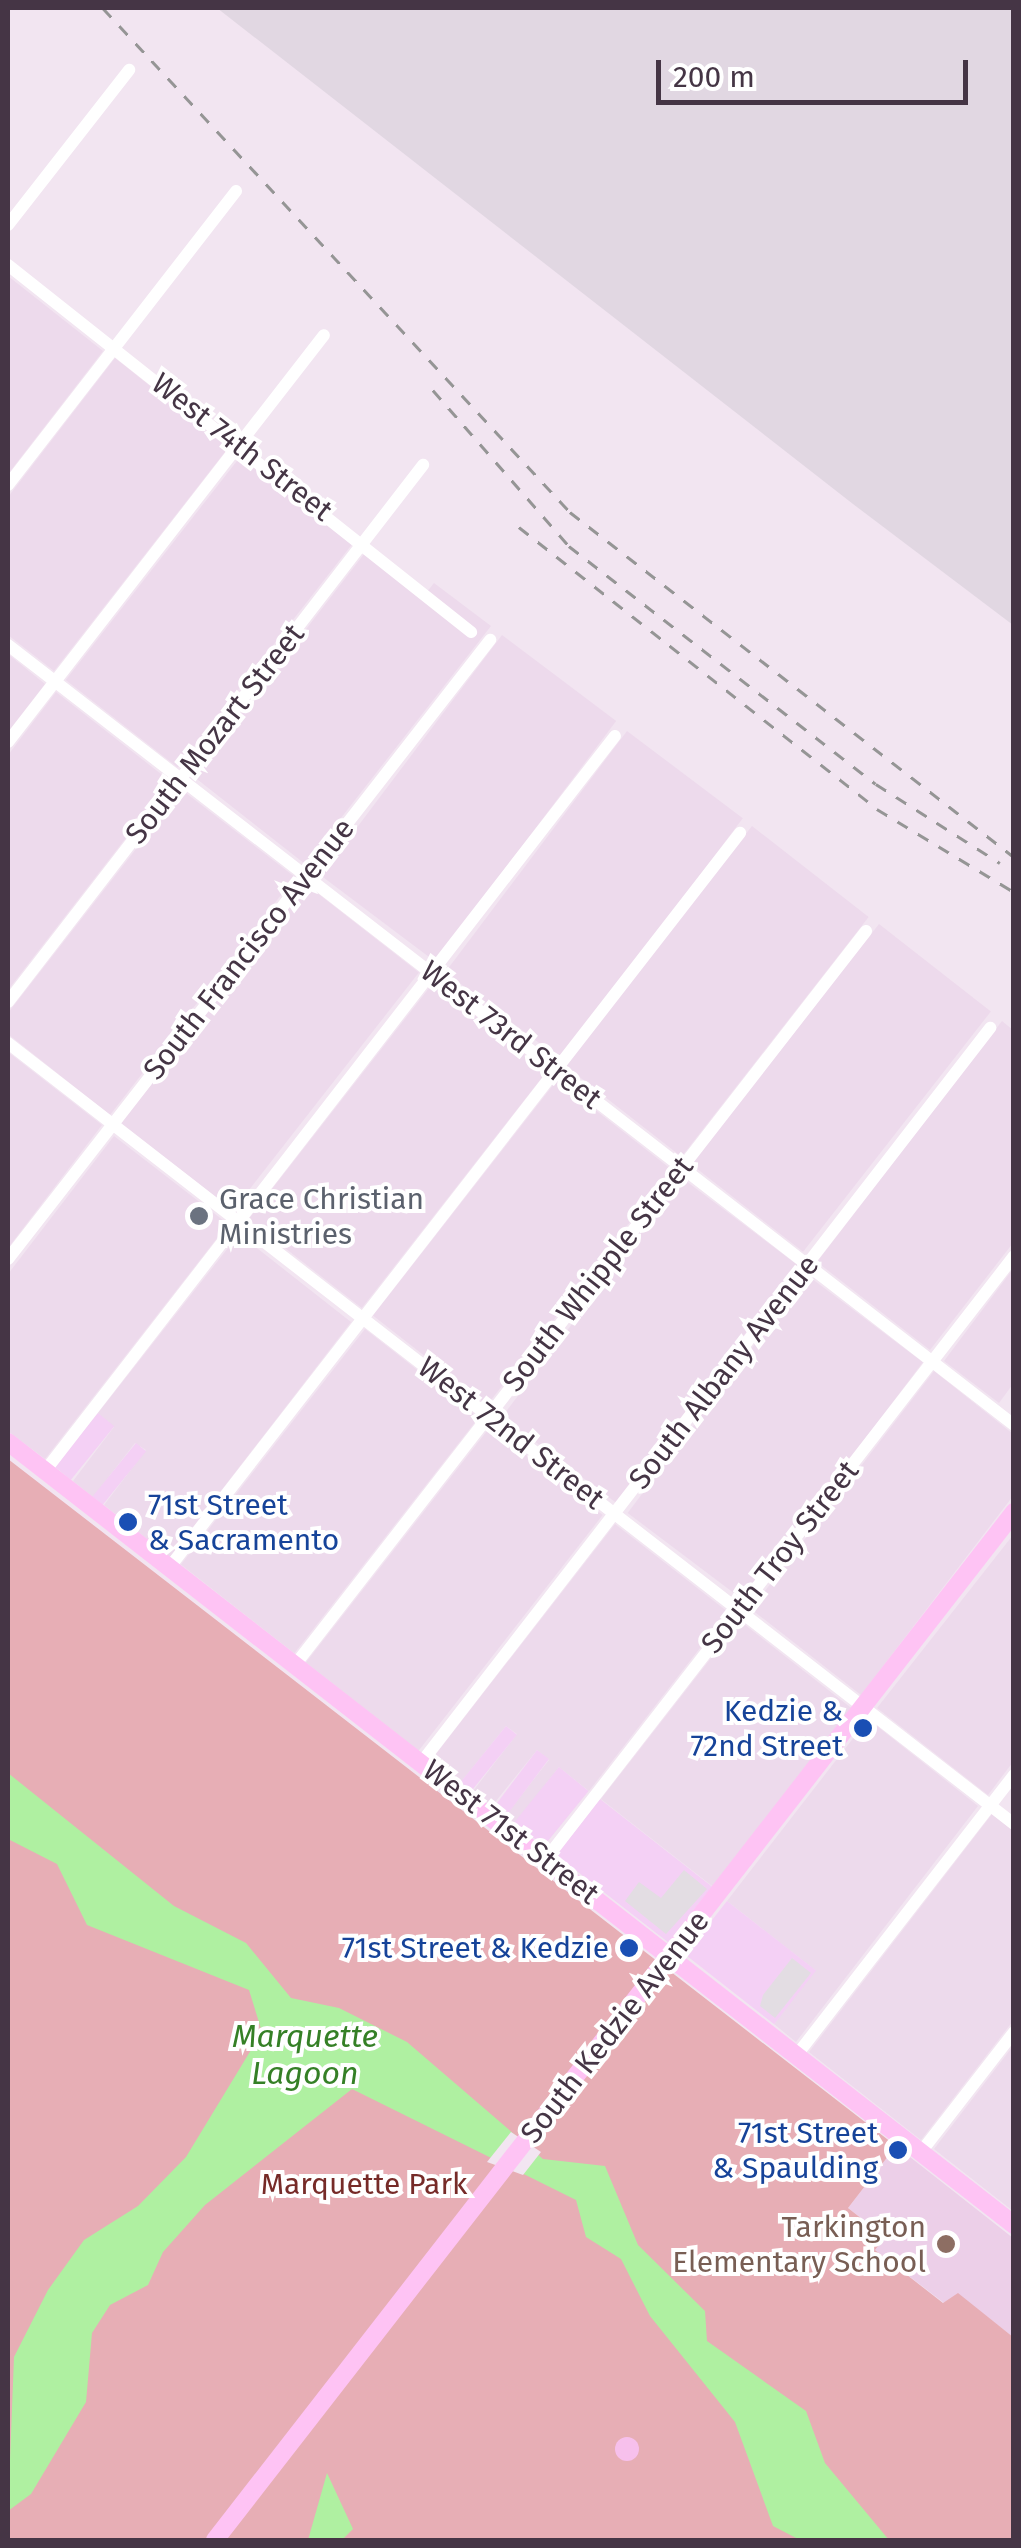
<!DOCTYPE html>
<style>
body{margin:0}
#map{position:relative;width:1021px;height:2548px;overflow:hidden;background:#f2e5f1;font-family:"Fira Sans",sans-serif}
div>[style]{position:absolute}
.residential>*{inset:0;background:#eddaec;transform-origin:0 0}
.commercial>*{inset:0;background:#f4d0f5;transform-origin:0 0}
.industrial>*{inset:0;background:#e1d7e2}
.education>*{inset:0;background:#eccfe8}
.green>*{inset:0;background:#e7aeb5}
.sand>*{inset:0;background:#f7c0ec}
.round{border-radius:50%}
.parking>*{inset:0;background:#e3dde3}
.water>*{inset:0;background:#aff0a1}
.pier>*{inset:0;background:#f2e5f1}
.street>*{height:12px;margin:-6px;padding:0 6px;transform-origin:6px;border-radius:6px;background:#fff}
.secondary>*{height:18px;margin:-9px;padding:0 9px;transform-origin:9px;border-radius:9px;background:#fec3f4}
.rail>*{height:2.5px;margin-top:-1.25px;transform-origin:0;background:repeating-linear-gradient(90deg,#959595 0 12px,transparent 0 24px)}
.dots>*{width:28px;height:28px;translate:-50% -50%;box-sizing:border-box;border:5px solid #fff;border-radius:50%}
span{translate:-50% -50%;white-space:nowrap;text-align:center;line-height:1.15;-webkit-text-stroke:8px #fff;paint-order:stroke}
.street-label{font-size:30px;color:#453545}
.worship-label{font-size:30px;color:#5b616d}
.left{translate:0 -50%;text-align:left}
.transit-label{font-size:30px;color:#164399}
.right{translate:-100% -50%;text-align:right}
.park-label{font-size:30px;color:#762b28}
.education-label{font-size:30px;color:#785e54}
.water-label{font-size:32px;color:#358026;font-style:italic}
.frame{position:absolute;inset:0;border:10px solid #453545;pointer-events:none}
.scale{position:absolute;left:656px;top:60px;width:312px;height:45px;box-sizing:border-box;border:5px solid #453545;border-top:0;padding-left:12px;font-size:30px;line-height:35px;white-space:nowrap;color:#453545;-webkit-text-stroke:8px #fff;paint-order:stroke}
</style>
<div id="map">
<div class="residential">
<i style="clip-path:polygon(8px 276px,103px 351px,8px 474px)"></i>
<i style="clip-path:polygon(115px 358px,228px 448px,54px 671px,8px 635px,8px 497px)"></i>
<i style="left:240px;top:457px;width:142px;height:283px;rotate:38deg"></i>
<i style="clip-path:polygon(364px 554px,422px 598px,434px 583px,491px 626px,305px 864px,193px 776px)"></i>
<i style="left:502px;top:635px;width:143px;height:301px;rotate:37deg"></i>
<i style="clip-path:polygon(8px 654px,45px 684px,8px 732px)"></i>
<i style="clip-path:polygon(56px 692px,170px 781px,8px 990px,8px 755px)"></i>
<i style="left:627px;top:731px;width:145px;height:302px;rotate:37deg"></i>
<i style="clip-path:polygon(182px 790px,295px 877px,110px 1115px,8px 1034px,8px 1013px)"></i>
<i style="left:752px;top:826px;width:148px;height:304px;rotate:38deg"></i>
<i style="left:307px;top:885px;width:142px;height:302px;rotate:38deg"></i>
<i style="left:879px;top:924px;width:142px;height:305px;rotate:38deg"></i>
<i style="left:433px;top:983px;width:144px;height:300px;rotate:38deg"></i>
<i style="clip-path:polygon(1002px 1021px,1013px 1030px,1013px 1243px,930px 1350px,817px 1262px)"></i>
<i style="clip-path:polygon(8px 1052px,102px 1125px,8px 1248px)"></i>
<i style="left:557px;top:1080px;width:145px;height:299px;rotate:38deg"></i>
<i style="clip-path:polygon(114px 1136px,228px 1224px,45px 1459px,8px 1431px,8px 1274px)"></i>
<i style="left:682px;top:1178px;width:144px;height:299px;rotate:37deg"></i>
<i style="clip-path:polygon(239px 1234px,351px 1322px,170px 1557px,104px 1505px,146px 1450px,135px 1443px,93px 1497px,73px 1481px,114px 1427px,98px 1413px)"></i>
<i style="clip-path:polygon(1013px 1269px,1013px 1384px,999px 1403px,944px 1361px)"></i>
<i style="left:807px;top:1275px;width:145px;height:298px;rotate:37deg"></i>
<i style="left:365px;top:1329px;width:144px;height:299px;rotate:38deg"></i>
<i style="clip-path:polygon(934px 1371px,1013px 1434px,1013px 1496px,861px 1695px,751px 1609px)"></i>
<i style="left:490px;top:1427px;width:143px;height:299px;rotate:38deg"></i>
<i style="clip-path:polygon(615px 1524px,728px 1612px,589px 1791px,559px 1767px,515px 1823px,505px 1816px,549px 1760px,537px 1750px,492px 1806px,473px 1791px,517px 1734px,506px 1726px,461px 1782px,432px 1759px)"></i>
<i style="clip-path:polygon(1013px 1535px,1013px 1762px,988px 1795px,877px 1708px)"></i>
<i style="left:740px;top:1621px;width:142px;height:226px;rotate:38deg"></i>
<i style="clip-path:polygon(868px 1719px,978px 1806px,796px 2042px,774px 2024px,815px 1970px,727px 1901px)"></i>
<i style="clip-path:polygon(992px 1814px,1013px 1831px,1013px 2021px,921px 2140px,809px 2052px)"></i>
<i style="clip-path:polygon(1013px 2046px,1013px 2211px,934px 2149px)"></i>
</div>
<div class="commercial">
<i style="left:98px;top:1413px;width:21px;height:69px;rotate:39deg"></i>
<i style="left:136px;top:1443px;width:13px;height:69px;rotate:39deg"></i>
<i style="left:506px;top:1726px;width:14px;height:72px;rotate:39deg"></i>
<i style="left:537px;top:1750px;width:15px;height:72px;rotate:37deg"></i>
<i style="left:559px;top:1767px;width:38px;height:71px;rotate:39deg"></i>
<i style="left:600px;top:1799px;width:142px;height:71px;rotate:38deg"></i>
<i style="left:727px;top:1901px;width:113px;height:68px;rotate:38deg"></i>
</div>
<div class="industrial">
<i style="clip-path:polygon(217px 8px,1013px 8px,1013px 625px,853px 504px)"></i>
</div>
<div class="education">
<i style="clip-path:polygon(896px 2146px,1013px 2238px,1013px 2337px,958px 2294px,944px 2303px,875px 2250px,884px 2236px,848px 2208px)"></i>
</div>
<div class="green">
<i style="clip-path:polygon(8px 1459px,896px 2146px,848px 2208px,885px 2237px,875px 2250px,943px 2303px,958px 2293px,1013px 2337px,1013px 2540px,8px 2540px)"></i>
</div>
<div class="sand">
<i class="round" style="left:615px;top:2437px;width:24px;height:24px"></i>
</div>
<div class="parking">
<i style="clip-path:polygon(684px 1870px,707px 1889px,666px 1934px,625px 1901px,639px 1882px,661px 1898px)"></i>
<i style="clip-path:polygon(792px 1958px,811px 1973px,775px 2018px,760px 2006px,763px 1995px)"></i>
</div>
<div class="water">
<i style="clip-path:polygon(8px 1773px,174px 1906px,246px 1943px,291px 1998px,339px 2008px,407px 2042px,543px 2159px,605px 2166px,638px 2245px,705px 2311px,707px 2341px,806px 2411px,825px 2463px,889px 2540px,800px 2540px,773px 2526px,735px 2422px,650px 2316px,621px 2259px,586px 2237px,576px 2200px,352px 2089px,205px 2205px,163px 2252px,148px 2285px,110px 2305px,92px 2333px,86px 2402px,31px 2494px,8px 2511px,14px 2357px,48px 2290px,84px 2240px,138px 2206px,186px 2157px,262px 2032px,249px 1990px,87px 1925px,57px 1864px,8px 1839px)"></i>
<i style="clip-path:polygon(327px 2473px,353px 2529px,342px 2540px,308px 2540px)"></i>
</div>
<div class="pier">
<i style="clip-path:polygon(511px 2132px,541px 2152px,523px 2175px,487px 2162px)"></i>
</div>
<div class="street">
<i style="left:8px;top:225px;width:197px;rotate:-52deg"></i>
<i style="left:8px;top:265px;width:591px;rotate:38.4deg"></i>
<i style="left:8px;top:485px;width:372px;rotate:-52.2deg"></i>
<i style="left:8px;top:645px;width:1273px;rotate:37.79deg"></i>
<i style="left:8px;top:742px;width:515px;rotate:-52.17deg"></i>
<i style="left:8px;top:1002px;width:679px;rotate:-52.3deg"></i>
<i style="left:8px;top:1043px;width:1274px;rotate:37.82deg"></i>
<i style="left:8px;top:1259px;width:785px;rotate:-52.09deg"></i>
<i style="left:45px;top:1471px;width:930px;rotate:-52.21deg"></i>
<i style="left:169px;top:1568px;width:931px;rotate:-52.16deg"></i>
<i style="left:295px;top:1665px;width:930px;rotate:-52.12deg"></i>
<i style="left:421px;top:1763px;width:930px;rotate:-52.25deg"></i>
<i style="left:546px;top:1859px;width:763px;rotate:-52.18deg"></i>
<i style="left:796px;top:2056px;width:356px;rotate:-52.2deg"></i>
<i style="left:921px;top:2152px;width:152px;rotate:-52.2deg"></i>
</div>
<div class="secondary">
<i style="left:8px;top:1442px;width:1275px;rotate:37.89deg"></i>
<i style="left:215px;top:2540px;width:1302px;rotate:-52.14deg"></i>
</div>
<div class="rail">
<i style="left:103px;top:8px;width:687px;rotate:47.18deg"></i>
<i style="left:570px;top:512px;width:562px;rotate:37.85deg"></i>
<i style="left:433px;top:390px;width:207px;rotate:48.9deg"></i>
<i style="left:569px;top:546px;width:388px;rotate:37.8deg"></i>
<i style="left:876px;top:784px;width:147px;rotate:32.5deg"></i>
<i style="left:519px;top:527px;width:456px;rotate:38.2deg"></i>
<i style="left:877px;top:809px;width:160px;rotate:31.2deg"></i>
</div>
<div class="dots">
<i style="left:199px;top:1216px;background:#6b7280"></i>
<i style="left:128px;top:1522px;background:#1a4fb4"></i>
<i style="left:863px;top:1728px;background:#1a4fb4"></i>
<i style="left:629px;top:1948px;background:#1a4fb4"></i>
<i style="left:898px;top:2150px;background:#1a4fb4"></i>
<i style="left:946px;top:2244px;background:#8d6e63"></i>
</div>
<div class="street-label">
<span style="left:242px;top:447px;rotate:38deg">West 74th Street</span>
<span style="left:215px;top:734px;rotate:-52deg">South Mozart Street</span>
<span style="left:249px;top:949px;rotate:-52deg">South Francisco Avenue</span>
<span style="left:511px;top:1035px;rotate:38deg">West 73rd Street</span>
<span style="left:598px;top:1274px;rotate:-52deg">South Whipple Street</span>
<span style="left:724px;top:1372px;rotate:-52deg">South Albany Avenue</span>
<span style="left:511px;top:1433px;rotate:38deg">West 72nd Street</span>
<span style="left:780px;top:1557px;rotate:-52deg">South Troy Street</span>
<span style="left:511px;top:1832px;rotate:38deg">West 71st Street</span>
<span style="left:615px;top:2027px;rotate:-52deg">South Kedzie Avenue</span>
</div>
<div class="worship-label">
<span class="left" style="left:219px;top:1216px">Grace Christian<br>Ministries</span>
</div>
<div class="transit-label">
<span class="left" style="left:148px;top:1522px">71st Street<br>&amp; Sacramento</span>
<span class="right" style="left:843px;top:1728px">Kedzie &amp;<br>72nd Street</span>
<span class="right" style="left:609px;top:1948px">71st Street &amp; Kedzie</span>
<span class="right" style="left:878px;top:2150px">71st Street<br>&amp; Spaulding</span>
</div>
<div class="park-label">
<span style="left:364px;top:2184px">Marquette Park</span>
</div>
<div class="education-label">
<span class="right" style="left:926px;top:2244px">Tarkington<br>Elementary School</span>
</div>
<div class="water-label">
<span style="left:305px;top:2055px">Marquette<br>Lagoon</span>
</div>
<div class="frame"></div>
<div class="scale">200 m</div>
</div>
